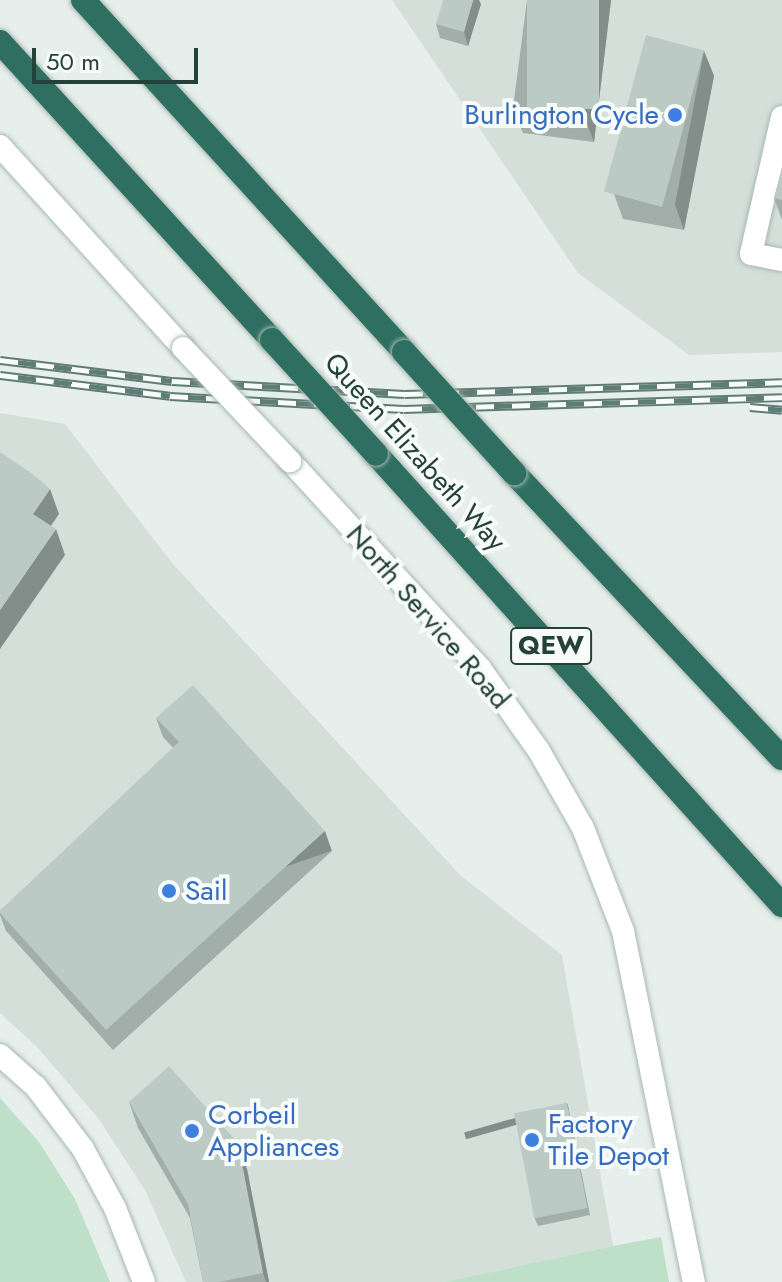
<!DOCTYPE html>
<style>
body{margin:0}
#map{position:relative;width:782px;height:1282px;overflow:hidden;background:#e6efeb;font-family:Jost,sans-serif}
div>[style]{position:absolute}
.built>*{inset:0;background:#d4dfda}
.green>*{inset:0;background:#bfe0c8}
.roads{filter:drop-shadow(0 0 2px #a8b8b2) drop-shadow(0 0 2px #a8b8b2)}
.minor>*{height:22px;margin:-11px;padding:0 11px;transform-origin:11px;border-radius:11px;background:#fff}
.highway>*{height:24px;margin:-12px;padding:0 12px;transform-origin:12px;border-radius:12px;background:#2f6f62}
.rail>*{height:9px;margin-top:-4.5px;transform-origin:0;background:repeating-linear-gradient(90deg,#f7fbf9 0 18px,#5f7d75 0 36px);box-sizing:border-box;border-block:2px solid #5f7d75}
.bridges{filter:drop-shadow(0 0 2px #a8b8b2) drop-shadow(0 0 2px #a8b8b2)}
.minor-bridge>*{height:22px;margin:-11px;padding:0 11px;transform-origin:11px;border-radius:11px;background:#fff}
.highway-bridge>*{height:24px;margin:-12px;padding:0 12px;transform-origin:12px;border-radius:12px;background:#2f6f62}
.wall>*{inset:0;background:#a1aea9}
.shaded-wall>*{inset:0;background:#838d89;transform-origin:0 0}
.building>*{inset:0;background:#bbcac4;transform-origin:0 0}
.dots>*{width:22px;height:22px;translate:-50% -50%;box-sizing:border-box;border:4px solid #f7fbf9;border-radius:50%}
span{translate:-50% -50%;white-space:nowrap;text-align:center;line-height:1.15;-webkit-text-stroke:8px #f7fbf9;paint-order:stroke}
.shield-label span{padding:2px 6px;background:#f7fbf9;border:2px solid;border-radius:6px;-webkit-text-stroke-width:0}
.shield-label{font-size:26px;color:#24423a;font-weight:700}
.shop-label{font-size:28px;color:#366cbe}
.right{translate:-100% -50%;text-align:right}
.left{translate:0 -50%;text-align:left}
.street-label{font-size:28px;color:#24423a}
.scale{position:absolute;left:32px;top:48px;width:166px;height:36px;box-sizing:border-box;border:4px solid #24423a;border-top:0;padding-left:10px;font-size:24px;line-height:28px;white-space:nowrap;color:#24423a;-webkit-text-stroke:6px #f7fbf9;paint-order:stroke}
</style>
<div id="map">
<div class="built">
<i style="clip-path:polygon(392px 0,782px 0,782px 352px,689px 355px,578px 273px)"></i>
<i style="clip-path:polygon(0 413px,65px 424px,172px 563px,460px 875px,562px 955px,613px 1246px,444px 1282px,186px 1282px,145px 1190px,98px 1118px,38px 1048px,0 1013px)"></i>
</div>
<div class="green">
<i style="clip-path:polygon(0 1098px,39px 1142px,75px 1199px,110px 1282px,0 1282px)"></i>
<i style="clip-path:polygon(661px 1237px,669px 1282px,444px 1282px,613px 1246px)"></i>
</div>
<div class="roads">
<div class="minor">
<i style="left:782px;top:117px;width:140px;rotate:102.8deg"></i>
<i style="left:751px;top:254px;width:32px;rotate:11deg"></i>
<i style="left:0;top:146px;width:273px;rotate:47.8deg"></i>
<i style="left:290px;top:461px;width:281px;rotate:47.5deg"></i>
<i style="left:480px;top:668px;width:102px;rotate:54.6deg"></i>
<i style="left:539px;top:751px;width:89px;rotate:60.3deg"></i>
<i style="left:583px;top:828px;width:110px;rotate:68.8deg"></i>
<i style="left:623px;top:931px;width:358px;rotate:78.6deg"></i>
<i style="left:0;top:1055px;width:48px;rotate:41.6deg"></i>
<i style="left:36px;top:1087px;width:78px;rotate:52.8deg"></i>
<i style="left:83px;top:1149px;width:67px;rotate:61.5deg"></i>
<i style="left:115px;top:1208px;width:79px;rotate:68.6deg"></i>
</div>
<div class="highway">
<i style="left:83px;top:0;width:476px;rotate:47.6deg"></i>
<i style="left:0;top:42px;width:403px;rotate:47.6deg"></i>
<i style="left:376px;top:454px;width:607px;rotate:48.01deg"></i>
<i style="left:514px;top:473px;width:391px;rotate:46.8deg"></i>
</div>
</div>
<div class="rail">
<i style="left:0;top:360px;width:173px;rotate:7deg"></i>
<i style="left:172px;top:381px;width:233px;rotate:3.2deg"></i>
<i style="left:405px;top:394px;width:377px;rotate:-1.8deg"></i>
<i style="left:0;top:375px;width:171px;rotate:7deg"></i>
<i style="left:170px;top:396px;width:234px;rotate:3.2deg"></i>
<i style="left:404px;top:409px;width:378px;rotate:-1.8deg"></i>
<i style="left:750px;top:407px;width:32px;rotate:5deg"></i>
</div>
<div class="bridges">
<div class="minor-bridge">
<i style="left:183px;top:348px;width:156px;rotate:46.6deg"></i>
</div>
<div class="highway-bridge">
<i style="left:272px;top:340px;width:154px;rotate:47.6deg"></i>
<i style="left:404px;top:352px;width:164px;rotate:47.7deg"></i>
</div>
</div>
<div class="wall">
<i style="clip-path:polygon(527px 0,611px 0,594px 142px,523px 133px,513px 108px)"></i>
<i style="clip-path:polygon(481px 4px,468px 46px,440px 38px,436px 24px)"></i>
<i style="clip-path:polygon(704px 51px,714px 76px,684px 230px,623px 219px,614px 194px)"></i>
<i style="clip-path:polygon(782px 169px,782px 220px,774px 198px)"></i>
<i style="clip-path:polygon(156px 718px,332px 851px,113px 1050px,6px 931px,0 915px,0 911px,173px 748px,163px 737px)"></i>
<i style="clip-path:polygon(129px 1102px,247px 1169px,269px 1282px,203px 1282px,190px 1218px,138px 1128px)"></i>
<i style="clip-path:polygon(567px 1103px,569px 1110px,590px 1215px,538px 1226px,535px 1219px)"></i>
</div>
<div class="shaded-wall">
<i style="clip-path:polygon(473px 0,479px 0,481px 4px,468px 46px,464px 32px)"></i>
<i style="clip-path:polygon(599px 0,611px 0,594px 142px,584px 116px)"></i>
<i style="clip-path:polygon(704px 51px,714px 76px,684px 230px,675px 205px)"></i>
<i style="clip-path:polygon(50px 489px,59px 514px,42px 539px,33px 514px)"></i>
<i style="clip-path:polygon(56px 529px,65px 555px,0 649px,0 610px)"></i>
<i style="left:325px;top:831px;width:21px;height:296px;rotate:71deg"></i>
<i style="left:567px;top:1103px;width:7px;height:107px;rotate:74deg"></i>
<i style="clip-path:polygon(238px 1143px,247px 1169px,269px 1282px,266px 1282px,263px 1273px)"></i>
</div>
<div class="building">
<i style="clip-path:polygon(443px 0,473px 0,464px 32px,436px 24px)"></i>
<i style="left:527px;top:0;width:72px;height:109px"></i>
<i style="left:646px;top:35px;width:60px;height:162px;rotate:15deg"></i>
<i style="clip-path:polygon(782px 169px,782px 200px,774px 198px)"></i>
<i style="clip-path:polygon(0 452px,34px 475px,50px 489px,33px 514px,56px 529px,0 610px)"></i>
<i style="clip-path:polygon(193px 685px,325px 831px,106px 1030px,0 913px,0 911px,179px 742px,156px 718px)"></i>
<i style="clip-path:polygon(169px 1066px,238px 1143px,263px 1273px,219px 1282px,203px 1282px,188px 1204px,129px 1102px)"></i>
<i style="left:567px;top:1103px;width:107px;height:54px;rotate:79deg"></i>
</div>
<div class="dots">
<i style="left:675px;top:115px;background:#3f7fe0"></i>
<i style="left:169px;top:891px;background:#3f7fe0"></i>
<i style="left:192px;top:1131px;background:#3f7fe0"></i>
<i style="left:532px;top:1140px;background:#3f7fe0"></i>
</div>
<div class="shield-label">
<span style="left:551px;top:646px">QEW</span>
</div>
<div class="shop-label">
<span class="right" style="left:659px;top:115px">Burlington Cycle</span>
<span class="left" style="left:185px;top:891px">Sail</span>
<span class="left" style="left:208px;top:1131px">Corbeil<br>Appliances</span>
<span class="left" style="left:548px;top:1140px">Factory<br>Tile Depot</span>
</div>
<div class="street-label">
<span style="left:415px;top:452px;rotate:48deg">Queen Elizabeth Way</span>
<span style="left:428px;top:617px;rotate:49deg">North Service Road</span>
</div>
<div class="scale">50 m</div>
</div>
